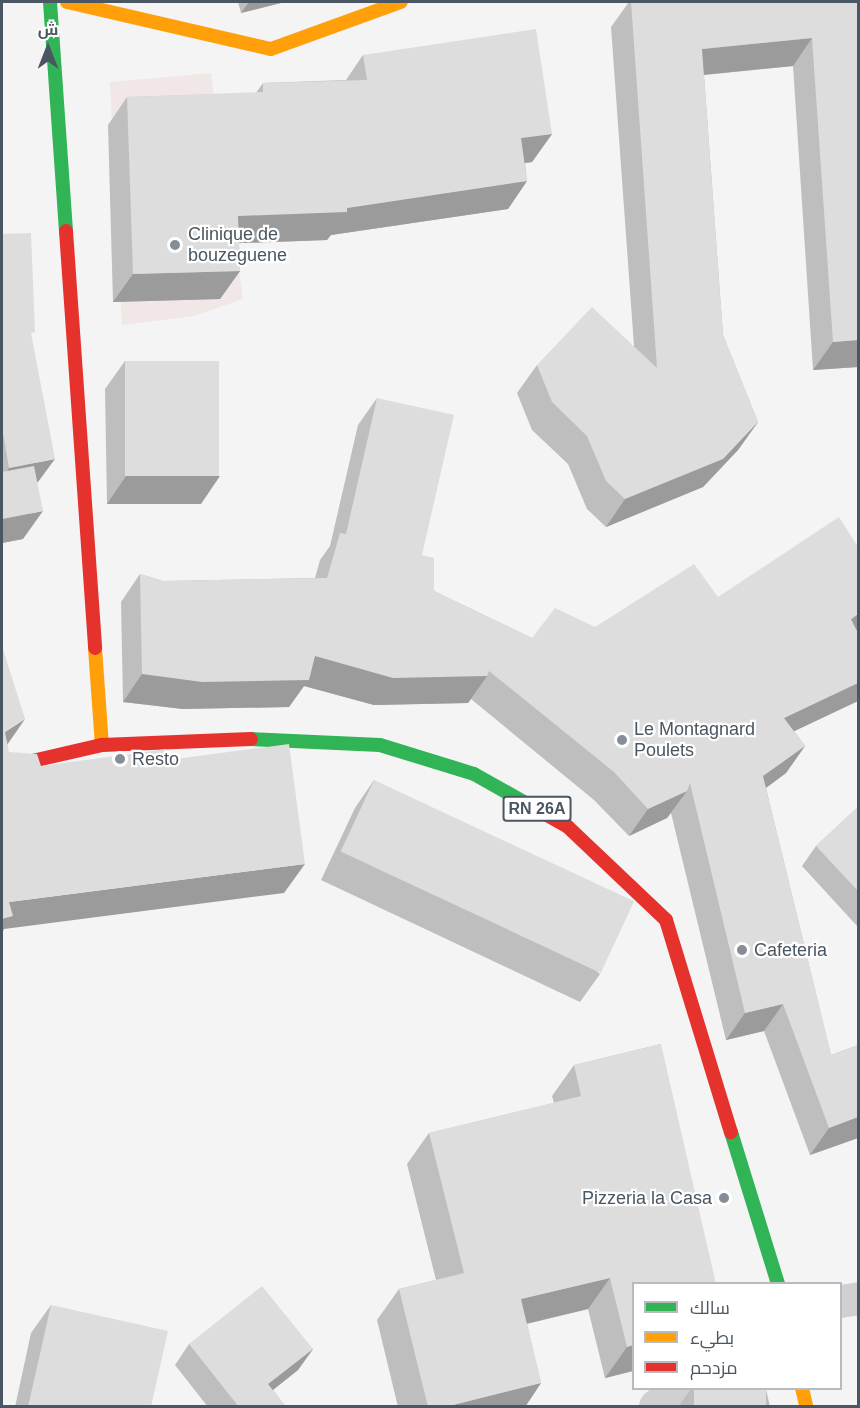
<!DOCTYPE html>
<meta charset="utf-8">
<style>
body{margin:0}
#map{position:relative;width:860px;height:1408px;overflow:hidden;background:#f4f4f4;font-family:Helvetica,Cairo,sans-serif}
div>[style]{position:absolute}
.medical>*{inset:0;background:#f1e7e6}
.street>*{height:33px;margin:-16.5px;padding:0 16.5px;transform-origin:16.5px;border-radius:16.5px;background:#ced0d2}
.fast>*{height:14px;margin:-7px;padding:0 7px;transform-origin:7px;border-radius:7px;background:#30b455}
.slow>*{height:14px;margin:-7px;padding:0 7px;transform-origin:7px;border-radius:7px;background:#ff9f0a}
.jam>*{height:14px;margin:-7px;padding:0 7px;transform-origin:7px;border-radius:7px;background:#e5322d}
.wall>*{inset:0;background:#bebebf}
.shaded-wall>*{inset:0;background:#9b9b9b}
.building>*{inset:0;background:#ddddde;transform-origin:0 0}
.dots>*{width:16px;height:16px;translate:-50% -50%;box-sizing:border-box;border:3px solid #fff;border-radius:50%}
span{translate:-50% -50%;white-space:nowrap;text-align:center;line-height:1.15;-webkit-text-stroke:4.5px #fff;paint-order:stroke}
.shield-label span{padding:2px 4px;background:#fff;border:2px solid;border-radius:4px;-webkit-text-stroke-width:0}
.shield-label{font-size:16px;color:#4a5661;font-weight:700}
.poi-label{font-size:18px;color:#4a5661}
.left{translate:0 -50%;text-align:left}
.right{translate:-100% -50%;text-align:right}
.frame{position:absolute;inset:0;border:3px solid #4a5661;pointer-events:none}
.legend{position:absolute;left:632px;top:1282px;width:210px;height:108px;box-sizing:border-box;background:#fff;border:2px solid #b7bbc0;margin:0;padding:8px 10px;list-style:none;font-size:18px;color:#4a5661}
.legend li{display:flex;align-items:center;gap:12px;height:30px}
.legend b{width:30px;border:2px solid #b7bbc0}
.north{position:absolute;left:18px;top:18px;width:60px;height:60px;-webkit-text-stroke:4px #fff;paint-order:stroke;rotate:0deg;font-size:16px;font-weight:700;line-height:24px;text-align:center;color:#4a5661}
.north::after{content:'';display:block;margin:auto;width:21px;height:27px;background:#4a5661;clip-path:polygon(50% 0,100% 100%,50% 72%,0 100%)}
</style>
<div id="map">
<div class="medical">
<i style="clip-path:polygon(211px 73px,243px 299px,194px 316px,122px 325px,110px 82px)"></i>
</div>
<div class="street">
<i style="left:840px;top:1301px;width:18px;rotate:-9deg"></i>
<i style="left:655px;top:1406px;width:28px;rotate:-41deg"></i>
</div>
<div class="fast">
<i style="left:50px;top:2px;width:230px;rotate:86deg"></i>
<i style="left:251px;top:739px;width:129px;rotate:2.7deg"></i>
<i style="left:380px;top:745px;width:98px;rotate:17.1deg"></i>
<i style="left:474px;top:774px;width:81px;rotate:29.4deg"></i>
<i style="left:731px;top:1132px;width:159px;rotate:72.8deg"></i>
</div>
<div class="slow">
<i style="left:67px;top:2px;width:209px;rotate:13deg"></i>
<i style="left:271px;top:49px;width:138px;rotate:-19.9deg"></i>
<i style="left:95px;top:648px;width:97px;rotate:85.9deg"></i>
<i style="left:802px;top:1388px;width:18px;rotate:77deg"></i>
</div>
<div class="jam">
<i style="left:66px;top:231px;width:418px;rotate:86deg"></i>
<i style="left:2px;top:768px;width:103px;rotate:-13deg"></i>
<i style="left:102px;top:745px;width:149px;rotate:-2.3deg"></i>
<i style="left:545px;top:814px;width:26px;rotate:29deg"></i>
<i style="left:568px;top:827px;width:135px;rotate:43.5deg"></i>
<i style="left:666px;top:920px;width:222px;rotate:73deg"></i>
</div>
<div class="wall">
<i style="clip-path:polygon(238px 2px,285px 2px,241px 13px)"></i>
<i style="clip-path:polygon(629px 2px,858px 2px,858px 367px,813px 370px,793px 66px,704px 75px,723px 335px,758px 422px,738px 450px,703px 487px,606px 527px,587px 509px,568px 464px,532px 430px,517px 393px,537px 365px,634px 346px,611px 27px)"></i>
<i style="clip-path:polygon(363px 55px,552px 134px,532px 162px,525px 163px,527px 181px,508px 209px,331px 235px,327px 240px,239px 243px,240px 271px,220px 299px,113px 302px,108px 125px,127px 97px,256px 93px,263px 83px,346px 80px)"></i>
<i style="clip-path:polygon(2px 234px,31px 337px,38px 482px,37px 483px,23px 539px,2px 543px)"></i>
<i style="clip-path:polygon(125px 361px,201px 504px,107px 504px,105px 389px)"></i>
<i style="clip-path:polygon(377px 398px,422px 555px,434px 591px,532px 638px,595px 627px,718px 597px,857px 630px,858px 633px,858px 701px,794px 731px,805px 746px,786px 773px,766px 788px,831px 1055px,858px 1045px,858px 1138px,810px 1155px,764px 1031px,726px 1040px,671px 813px,667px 818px,629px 836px,594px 800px,471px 699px,468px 703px,374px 705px,304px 686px,289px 707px,183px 709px,123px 702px,121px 602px,140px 574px,163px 581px,315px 578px,320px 560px,330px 546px,358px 425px)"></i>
<i style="clip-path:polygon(374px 780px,600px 974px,580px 1002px,321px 880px,355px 808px)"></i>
<i style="clip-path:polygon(858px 807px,858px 927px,802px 866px,816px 846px)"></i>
<i style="clip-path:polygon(661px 1044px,633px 1371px,605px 1378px,588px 1309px,527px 1324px,541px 1383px,525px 1407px,398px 1407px,377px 1320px,399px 1289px,436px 1280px,407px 1164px,429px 1133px,554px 1103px,552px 1096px,574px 1065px)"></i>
<i style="clip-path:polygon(51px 1305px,151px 1407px,15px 1407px,31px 1333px)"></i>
<i style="clip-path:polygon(189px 1344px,313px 1349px,298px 1370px,273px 1390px,286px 1407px,208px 1407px,175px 1365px)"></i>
<i style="clip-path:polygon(691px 1389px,766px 1389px,770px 1407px,678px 1407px)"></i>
</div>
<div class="shaded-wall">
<i style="clip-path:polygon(249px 2px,285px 2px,241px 13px)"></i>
<i style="clip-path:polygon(812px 38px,793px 66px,682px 77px,702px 49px)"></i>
<i style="clip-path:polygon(552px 134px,532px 162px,502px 166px,521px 138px)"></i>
<i style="clip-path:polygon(527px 181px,508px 209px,331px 235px,327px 240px,218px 244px,238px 216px,347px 208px)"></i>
<i style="clip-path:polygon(240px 271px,220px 299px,113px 302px,133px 274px)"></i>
<i style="clip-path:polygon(858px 340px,858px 367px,813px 370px,833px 342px)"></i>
<i style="clip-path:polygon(758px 422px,738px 450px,703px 487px,606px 527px,625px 499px)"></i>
<i style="clip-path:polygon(55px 459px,38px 482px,2px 490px,2px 479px,9px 468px)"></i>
<i style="clip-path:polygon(126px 476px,220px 476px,201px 504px,107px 504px)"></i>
<i style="clip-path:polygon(43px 511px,23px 539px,2px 543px,2px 519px)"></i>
<i style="clip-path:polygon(858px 614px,858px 629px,832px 646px,851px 619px)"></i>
<i style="clip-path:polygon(315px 656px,487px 676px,468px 703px,374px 705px,304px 686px,289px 707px,183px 709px,123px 702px,142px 674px)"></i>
<i style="clip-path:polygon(858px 683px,858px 701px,765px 745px,784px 718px)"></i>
<i style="clip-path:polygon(25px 719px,5px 748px,5px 732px)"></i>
<i style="clip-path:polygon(805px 746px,786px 773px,744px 804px,763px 776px)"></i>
<i style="clip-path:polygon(687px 791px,667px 818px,629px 836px,648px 809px)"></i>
<i style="clip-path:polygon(305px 864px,284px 893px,4px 929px,2px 933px,2px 913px,9px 902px)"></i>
<i style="clip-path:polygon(783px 1004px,764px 1031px,726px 1040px,745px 1013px)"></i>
<i style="clip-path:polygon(858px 1117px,858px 1138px,810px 1155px,829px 1128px)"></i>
<i style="clip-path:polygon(610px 1278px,588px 1309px,499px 1330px,521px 1299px)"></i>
<i style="clip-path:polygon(633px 1345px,633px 1371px,605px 1378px,627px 1347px)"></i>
<i style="clip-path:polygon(313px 1349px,298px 1370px,254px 1405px,268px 1384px)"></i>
<i style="clip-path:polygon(541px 1383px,525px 1407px,445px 1407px)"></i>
</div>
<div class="building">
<i style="clip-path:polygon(631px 2px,858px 2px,858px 340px,833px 342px,812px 38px,702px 49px,723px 335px,758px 422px,723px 459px,625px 499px,606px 481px,587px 436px,552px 402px,537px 365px,592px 307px,657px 368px)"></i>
<i style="clip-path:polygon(536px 29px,552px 134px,521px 138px,527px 181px,347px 208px,347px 212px,238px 216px,240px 271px,133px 274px,127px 97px,263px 92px,263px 83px,367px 80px,363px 55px)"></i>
<i style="clip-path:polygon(31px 233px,35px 332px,31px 333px,55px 459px,9px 468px,2px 427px,2px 234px)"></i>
<i style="left:125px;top:361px;width:94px;height:115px"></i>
<i style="clip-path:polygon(377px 398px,454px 415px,422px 555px,434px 558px,434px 591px,532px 638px,555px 608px,595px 627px,694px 564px,718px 597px,839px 517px,858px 547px,858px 614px,851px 619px,858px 633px,858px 683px,784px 718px,805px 746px,763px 776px,831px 1055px,858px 1045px,858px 1117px,829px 1128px,783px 1004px,745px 1013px,690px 783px,687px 791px,648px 809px,614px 772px,489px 671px,487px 676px,393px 678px,315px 656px,309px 680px,202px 682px,142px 674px,140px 574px,163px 581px,327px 578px,340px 533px,346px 534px)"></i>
<i style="clip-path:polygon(34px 466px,43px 511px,2px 519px,2px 472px)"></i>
<i style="clip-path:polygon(2px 646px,25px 719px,5px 732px,9px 752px,37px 754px,41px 766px,167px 749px,168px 760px,289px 744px,305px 864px,9px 902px,13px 916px,2px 919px)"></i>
<i style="left:374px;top:780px;width:287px;height:79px;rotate:25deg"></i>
<i style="clip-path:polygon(858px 807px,858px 891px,816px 846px)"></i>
<i style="clip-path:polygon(661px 1044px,716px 1284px,633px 1284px,633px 1345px,627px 1347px,610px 1278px,521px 1299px,541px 1383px,445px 1407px,428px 1407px,399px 1289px,464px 1273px,429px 1133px,581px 1096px,574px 1065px)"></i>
<i style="clip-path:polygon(262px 1286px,313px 1349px,268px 1384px,286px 1407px,239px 1407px,189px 1344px)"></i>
<i style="clip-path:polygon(51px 1305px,168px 1331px,151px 1407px,28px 1407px)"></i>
<i style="left:694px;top:1389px;width:72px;height:18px"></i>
</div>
<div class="dots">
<i style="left:175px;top:245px;background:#868d94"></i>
<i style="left:622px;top:740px;background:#868d94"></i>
<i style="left:120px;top:759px;background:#868d94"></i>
<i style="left:742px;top:950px;background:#868d94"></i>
<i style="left:724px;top:1198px;background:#868d94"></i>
</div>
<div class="shield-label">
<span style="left:537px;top:809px">RN 26A</span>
</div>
<div class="poi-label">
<span class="left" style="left:188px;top:245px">Clinique de<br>bouzeguene</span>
<span class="left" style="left:634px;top:740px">Le Montagnard<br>Poulets</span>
<span class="left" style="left:132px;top:759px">Resto</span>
<span class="left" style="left:754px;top:950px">Cafeteria</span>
<span class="right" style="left:712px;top:1198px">Pizzeria la Casa</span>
</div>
<div class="frame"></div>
<ul class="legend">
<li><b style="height:8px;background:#30b455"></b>سالك</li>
<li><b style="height:8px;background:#ff9f0a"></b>بطيء</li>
<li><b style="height:8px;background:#e5322d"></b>مزدحم</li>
</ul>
<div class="north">ش</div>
</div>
